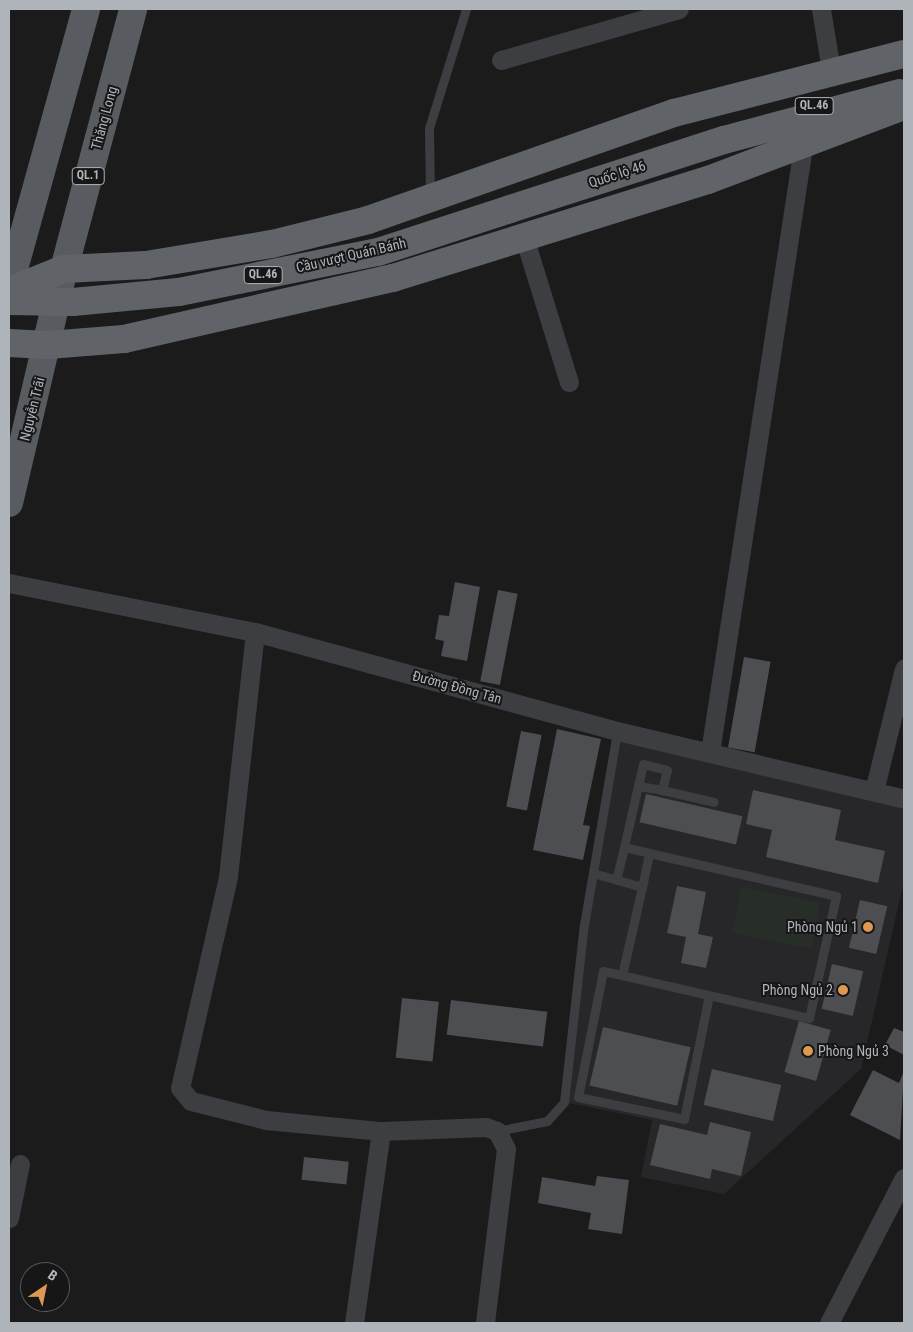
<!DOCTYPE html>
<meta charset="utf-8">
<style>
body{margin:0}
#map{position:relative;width:913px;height:1332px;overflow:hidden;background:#1b1b1c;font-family:"Roboto Condensed",sans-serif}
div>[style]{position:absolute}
.built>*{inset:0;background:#272729}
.green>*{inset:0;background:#272e27;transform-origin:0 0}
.building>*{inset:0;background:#4d4e51;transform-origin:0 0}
.service>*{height:9px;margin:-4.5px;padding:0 4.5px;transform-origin:4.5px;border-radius:4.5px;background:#3c3e41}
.minor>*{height:19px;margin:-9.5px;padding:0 9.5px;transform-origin:9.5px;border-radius:9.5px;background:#3c3e41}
.primary>*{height:28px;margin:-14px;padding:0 14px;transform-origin:14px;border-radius:14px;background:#585b60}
.trunk>*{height:28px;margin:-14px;padding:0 14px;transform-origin:14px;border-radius:14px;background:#606468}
.trunk-bridge>*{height:28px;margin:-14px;padding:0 14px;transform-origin:14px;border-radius:14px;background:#606468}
.dots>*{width:14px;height:14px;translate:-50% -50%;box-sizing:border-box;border:2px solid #161617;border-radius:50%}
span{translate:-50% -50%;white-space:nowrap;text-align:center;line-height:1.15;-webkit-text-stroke:4px #161617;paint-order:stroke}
.shield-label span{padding:1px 4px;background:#161617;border:1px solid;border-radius:4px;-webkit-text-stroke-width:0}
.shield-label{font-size:12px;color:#afb4ba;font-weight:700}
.street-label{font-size:14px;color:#afb4ba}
.poi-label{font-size:14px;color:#afb4ba}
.right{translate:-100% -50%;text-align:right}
.left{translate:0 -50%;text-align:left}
.frame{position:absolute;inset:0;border:10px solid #afb4ba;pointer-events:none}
.north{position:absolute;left:20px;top:1262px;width:50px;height:50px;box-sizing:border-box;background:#161617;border:1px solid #535558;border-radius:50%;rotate:34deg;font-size:14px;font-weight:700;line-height:20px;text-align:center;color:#afb4ba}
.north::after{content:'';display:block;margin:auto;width:18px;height:22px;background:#dd9852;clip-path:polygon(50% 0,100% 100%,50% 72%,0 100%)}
</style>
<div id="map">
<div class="built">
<i style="clip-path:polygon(617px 731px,904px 799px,904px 881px,861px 1069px,724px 1194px,641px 1177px,652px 1120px,564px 1102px)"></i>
</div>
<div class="green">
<i style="left:741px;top:887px;width:81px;height:47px;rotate:11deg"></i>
</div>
<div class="building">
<i style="clip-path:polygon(455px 582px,480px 587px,467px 661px,441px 656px,444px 641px,435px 639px,439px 615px,449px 616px)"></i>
<i style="left:498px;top:590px;width:20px;height:93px;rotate:11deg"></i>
<i style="left:744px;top:657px;width:27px;height:92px;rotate:10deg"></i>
<i style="clip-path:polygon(557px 729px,601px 739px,583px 825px,590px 826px,583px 860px,533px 850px)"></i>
<i style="left:521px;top:731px;width:21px;height:77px;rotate:11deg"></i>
<i style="clip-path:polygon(753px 790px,841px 810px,835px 840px,885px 851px,878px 883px,766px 857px,772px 830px,746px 824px)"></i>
<i style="left:646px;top:794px;width:99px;height:29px;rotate:13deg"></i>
<i style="clip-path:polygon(677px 886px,706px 892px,698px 934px,713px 937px,706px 968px,681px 963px,686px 937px,667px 933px)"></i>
<i style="left:860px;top:900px;width:28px;height:49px;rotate:13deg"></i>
<i style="left:832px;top:964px;width:32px;height:46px;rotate:13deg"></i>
<i style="left:402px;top:998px;width:37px;height:60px;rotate:6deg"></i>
<i style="left:451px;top:1000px;width:97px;height:35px;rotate:7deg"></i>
<i style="left:799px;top:1021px;width:33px;height:53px;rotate:16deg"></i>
<i style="left:603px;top:1027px;width:90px;height:60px;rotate:13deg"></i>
<i style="clip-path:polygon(894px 1028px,904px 1032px,904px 1055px,885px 1045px)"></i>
<i style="left:712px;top:1069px;width:71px;height:37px;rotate:13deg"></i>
<i style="clip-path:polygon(873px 1070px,899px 1083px,904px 1071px,900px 1140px,850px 1115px)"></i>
<i style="clip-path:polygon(710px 1122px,751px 1132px,741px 1176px,712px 1169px,710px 1179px,650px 1165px,660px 1124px,707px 1135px)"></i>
<i style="left:304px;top:1157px;width:45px;height:23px;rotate:6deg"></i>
<i style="clip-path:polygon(597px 1176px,629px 1180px,622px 1234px,588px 1229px,591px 1213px,538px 1203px,542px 1177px,595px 1186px)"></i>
</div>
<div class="service">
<i style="left:430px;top:195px;width:67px;rotate:-90.9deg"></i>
<i style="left:429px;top:128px;width:125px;rotate:-72.7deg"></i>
<i style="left:638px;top:786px;width:24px;rotate:9deg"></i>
<i style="left:624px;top:847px;width:85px;rotate:-77.1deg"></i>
<i style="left:643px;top:764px;width:25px;rotate:14deg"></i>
<i style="left:667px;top:770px;width:21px;rotate:104deg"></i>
<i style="left:662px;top:790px;width:53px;rotate:13deg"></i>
<i style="left:593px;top:873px;width:51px;rotate:15.9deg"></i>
<i style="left:642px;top:887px;width:35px;rotate:-78deg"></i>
<i style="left:649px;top:853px;width:192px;rotate:12.9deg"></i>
<i style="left:836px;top:896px;width:125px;rotate:102.5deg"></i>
<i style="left:809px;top:1018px;width:192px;rotate:-167.1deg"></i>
<i style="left:622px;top:975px;width:90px;rotate:-77.2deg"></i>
<i style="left:616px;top:880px;width:34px;rotate:-76deg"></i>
<i style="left:624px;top:847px;width:26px;rotate:13deg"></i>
<i style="left:622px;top:975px;width:19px;rotate:-168deg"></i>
<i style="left:603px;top:971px;width:128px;rotate:101.2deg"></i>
<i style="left:578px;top:1097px;width:108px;rotate:11.7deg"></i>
<i style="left:684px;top:1119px;width:126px;rotate:-78.6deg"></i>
<i style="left:497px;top:1131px;width:51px;rotate:-11.3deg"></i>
<i style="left:547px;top:1121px;width:25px;rotate:-48deg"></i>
<i style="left:564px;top:1102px;width:178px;rotate:-83.6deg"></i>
<i style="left:584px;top:925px;width:197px;rotate:-80.3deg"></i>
</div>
<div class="minor">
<i style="left:821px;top:9px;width:62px;rotate:80.7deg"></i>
<i style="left:501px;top:60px;width:185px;rotate:-16deg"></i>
<i style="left:524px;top:237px;width:152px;rotate:72.8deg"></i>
<i style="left:9px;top:583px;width:251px;rotate:11.3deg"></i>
<i style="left:255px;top:632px;width:375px;rotate:15.3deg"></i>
<i style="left:617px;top:731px;width:295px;rotate:13.3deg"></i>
<i style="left:255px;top:632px;width:246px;rotate:96.3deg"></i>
<i style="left:228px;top:877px;width:216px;rotate:102.8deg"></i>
<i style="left:180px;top:1088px;width:17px;rotate:50deg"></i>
<i style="left:191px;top:1101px;width:77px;rotate:14.2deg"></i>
<i style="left:266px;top:1120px;width:116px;rotate:5.5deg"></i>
<i style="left:381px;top:1131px;width:105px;rotate:-2.2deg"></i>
<i style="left:486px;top:1127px;width:12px;rotate:20deg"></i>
<i style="left:497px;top:1131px;width:20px;rotate:63deg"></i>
<i style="left:506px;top:1149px;width:175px;rotate:96.9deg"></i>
<i style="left:710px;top:752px;width:612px;rotate:-81.26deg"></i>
<i style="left:874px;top:791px;width:126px;rotate:-76.2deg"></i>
<i style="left:9px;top:1218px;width:55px;rotate:-78.5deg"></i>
<i style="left:354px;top:1323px;width:194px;rotate:-82deg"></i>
<i style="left:829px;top:1323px;width:163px;rotate:-62.7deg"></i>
</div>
<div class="primary">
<i style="left:9px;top:287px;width:288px;rotate:-74.5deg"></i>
<i style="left:9px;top:503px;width:240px;rotate:-76.8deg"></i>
<i style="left:64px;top:269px;width:269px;rotate:-75.1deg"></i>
</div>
<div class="trunk">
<i style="left:510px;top:209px;width:225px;rotate:-17.9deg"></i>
<i style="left:724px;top:140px;width:181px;rotate:-15deg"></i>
<i style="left:9px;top:291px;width:59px;rotate:-21.8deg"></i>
<i style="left:64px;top:269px;width:82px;rotate:-2.8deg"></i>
<i style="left:146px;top:265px;width:128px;rotate:-9.5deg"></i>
<i style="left:272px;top:244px;width:99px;rotate:-14deg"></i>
<i style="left:368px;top:220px;width:324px;rotate:-19.3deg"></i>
<i style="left:674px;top:113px;width:237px;rotate:-14.4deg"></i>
<i style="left:9px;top:343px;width:39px;rotate:3deg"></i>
<i style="left:48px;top:345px;width:76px;rotate:-4.5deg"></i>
<i style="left:124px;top:339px;width:276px;rotate:-12.8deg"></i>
<i style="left:393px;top:278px;width:330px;rotate:-17.3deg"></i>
<i style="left:708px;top:180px;width:210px;rotate:-20.7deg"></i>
</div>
<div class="trunk-bridge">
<i style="left:9px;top:301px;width:64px;rotate:0.9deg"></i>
<i style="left:73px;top:302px;width:106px;rotate:-5.4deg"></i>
<i style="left:179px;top:292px;width:203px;rotate:-11.4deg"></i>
<i style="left:378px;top:252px;width:139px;rotate:-18deg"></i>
</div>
<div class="dots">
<i style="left:868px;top:927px;background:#dd9852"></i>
<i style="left:843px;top:990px;background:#dd9852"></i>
<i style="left:808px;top:1051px;background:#dd9852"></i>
</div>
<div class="shield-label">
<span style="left:814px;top:106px">QL.46</span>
<span style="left:88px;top:176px">QL.1</span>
<span style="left:263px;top:275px">QL.46</span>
</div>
<div class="street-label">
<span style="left:104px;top:118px;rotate:-75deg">Thăng Long</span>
<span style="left:617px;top:174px;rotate:-18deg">Quốc lộ 46</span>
<span style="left:351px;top:255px;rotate:-13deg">Cầu vượt Quán Bánh</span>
<span style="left:32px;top:409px;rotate:-76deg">Nguyễn Trãi</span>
<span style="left:457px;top:687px;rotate:15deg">Đường Đồng Tân</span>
</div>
<div class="poi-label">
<span class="right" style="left:858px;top:927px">Phòng Ngủ 1</span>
<span class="right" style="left:833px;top:990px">Phòng Ngủ 2</span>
<span class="left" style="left:818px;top:1051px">Phòng Ngủ 3</span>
</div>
<div class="frame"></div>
<div class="north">B</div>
</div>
